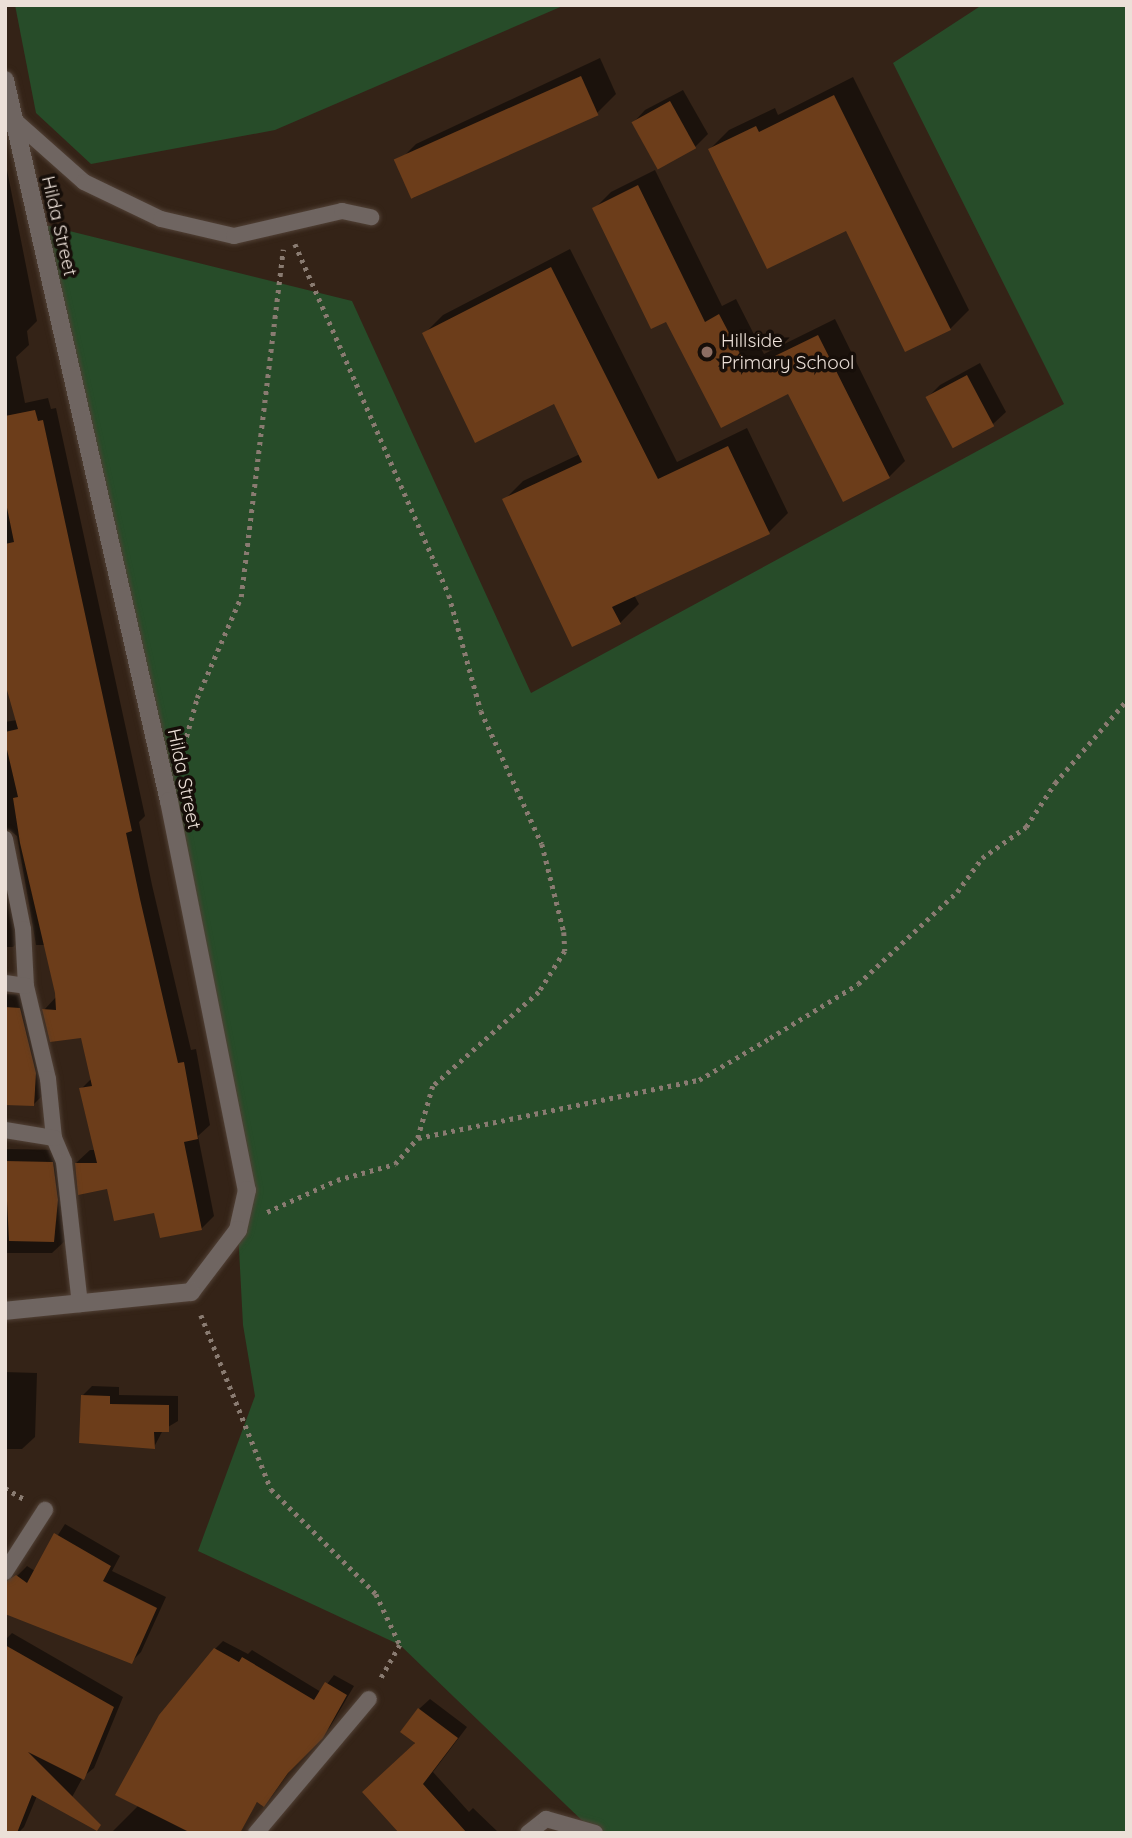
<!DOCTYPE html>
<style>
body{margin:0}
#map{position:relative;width:1132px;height:1838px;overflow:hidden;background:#342317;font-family:Quicksand,sans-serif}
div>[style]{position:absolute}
.green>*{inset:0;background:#274c29}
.shadow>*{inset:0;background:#0007}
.building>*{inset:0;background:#6c3d1a;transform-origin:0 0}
.path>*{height:4.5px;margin-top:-2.25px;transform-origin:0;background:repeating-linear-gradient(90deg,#897b71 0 3.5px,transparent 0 8.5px)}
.roads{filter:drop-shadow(0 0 2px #514136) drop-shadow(0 0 2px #514136)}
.lane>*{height:16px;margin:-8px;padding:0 8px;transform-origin:8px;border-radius:8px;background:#6f6561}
.street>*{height:18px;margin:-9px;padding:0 9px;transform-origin:9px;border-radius:9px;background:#6f6561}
.dots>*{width:19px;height:19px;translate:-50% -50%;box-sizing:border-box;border:4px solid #160e09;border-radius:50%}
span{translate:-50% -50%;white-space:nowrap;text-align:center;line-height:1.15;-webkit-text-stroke:7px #160e09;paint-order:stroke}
.street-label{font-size:19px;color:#ece0d8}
.poi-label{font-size:19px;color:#ece0d8}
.left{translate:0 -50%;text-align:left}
.frame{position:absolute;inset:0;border:7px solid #ece0d8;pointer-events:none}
</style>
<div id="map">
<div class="green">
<i style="clip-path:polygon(15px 5px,565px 5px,275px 130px,91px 164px,36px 113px)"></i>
<i style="clip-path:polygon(982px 5px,1127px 5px,1127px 1833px,595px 1833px,400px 1645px,198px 1551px,255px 1396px,243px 1325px,238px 1230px,247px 1189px,37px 223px,352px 301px,531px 693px,1064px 404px,893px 63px)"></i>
</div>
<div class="shadow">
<i style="clip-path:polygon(600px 58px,616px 94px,597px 113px,413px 198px,397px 163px,416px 144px)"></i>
<i style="clip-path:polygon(853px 77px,969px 310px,950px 329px,847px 229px,710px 149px,729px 130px,775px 108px,778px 115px)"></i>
<i style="clip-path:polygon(683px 90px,708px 134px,695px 147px,633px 123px,645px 110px)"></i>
<i style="clip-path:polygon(5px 160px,37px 321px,27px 331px,29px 345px,16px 357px,25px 403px,48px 398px,51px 409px,56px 408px,145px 816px,139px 822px,152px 885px,191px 1050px,196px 1049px,210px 1125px,198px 1136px,214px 1216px,201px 1229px,108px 1186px,76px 1163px,90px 1150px,96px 1150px,81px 1089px,92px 1078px,82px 1036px,44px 1010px,57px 996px,47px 945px,36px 945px,17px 836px,8px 829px,26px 934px,13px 947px,5px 947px,5px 722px,17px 720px,5px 676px)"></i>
<i style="clip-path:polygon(655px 170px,722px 306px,736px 299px,764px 354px,835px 319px,905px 461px,889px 477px,789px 392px,721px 426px,666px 319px,594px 209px,611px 192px)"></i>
<i style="clip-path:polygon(570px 249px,677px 462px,747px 428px,788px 513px,769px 532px,634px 595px,639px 604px,620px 623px,504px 500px,523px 481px,580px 454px,555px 402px,424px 334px,443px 315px)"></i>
<i style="clip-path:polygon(980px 363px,1006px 412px,993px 424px,953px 446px,927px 398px,940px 385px)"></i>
<i style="clip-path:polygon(5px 994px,33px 995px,47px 1091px,34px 1104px,5px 1103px)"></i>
<i style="clip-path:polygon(5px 1149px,65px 1150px,66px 1240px,52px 1253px,5px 1253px)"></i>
<i style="clip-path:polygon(5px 1372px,37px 1373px,35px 1437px,22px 1449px,5px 1449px)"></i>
<i style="clip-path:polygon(92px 1386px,119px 1387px,119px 1395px,178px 1396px,178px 1421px,163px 1430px,154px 1447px,83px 1395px)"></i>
<i style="clip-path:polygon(65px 1524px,120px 1556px,112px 1571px,166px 1597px,141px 1652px,131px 1662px,17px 1576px,27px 1566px,35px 1571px)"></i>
<i style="clip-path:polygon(12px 1633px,123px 1697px,94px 1768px,83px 1777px,71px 1799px,37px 1796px,24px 1827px,18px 1833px,5px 1833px,5px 1640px)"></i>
<i style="clip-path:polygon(223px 1641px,248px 1654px,252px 1650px,321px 1692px,334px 1675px,354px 1686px,330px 1727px,296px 1762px,272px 1796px,264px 1805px,258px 1801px,235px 1833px,111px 1833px,139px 1805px,215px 1649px)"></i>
<i style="clip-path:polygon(430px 1699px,467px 1727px,433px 1772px,469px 1812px,473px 1808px,499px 1833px,401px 1833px,419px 1709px)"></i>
</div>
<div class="building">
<i style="left:581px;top:76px;width:43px;height:205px;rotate:66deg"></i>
<i style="clip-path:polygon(834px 95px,951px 330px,905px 352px,846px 231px,767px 269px,708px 149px,756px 126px,759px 132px)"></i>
<i style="left:670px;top:101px;width:54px;height:44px;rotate:61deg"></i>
<i style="clip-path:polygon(638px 185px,705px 322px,719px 314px,748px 369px,818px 335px,890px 478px,843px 502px,788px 394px,721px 428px,666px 322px,651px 329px,592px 208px)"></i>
<i style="clip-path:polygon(551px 267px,658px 479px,728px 446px,770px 534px,612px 607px,621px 624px,572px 647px,502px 499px,582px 462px,554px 404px,475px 443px,422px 333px)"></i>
<i style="left:967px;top:375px;width:58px;height:47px;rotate:62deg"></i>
<i style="clip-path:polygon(35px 410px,38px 421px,43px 420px,132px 831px,126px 833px,140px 899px,178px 1063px,184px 1062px,198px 1139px,184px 1142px,202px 1230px,160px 1238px,154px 1213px,114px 1221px,107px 1189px,78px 1195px,75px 1163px,97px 1163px,79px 1088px,92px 1086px,81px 1038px,50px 1042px,42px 1009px,56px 1010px,55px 993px,20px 843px,13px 798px,18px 797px,5px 741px,5px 732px,18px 729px,5px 683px,5px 544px,14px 542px,5px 498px,5px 416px)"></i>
<i style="clip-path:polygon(5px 1007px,20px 1008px,36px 1073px,34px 1106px,5px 1105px)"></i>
<i style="clip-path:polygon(5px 1161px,53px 1162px,58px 1200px,54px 1242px,9px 1241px)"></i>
<i style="clip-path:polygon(81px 1395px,110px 1396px,110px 1404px,169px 1405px,169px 1432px,154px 1432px,155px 1449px,79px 1443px)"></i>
<i style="clip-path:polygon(54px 1533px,111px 1566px,103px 1581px,157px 1608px,132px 1664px,5px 1614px,5px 1582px,16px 1575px,27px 1583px)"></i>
<i style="clip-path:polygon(5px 1645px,114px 1707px,84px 1780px,28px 1752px,101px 1825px,97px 1831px,32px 1795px,17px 1833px,5px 1833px)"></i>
<i style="clip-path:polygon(214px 1648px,239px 1662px,242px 1657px,314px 1700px,325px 1682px,347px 1695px,323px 1738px,288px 1773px,264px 1807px,257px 1802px,240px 1833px,191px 1833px,115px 1795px,159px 1715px)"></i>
<i style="clip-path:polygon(418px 1708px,458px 1738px,423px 1784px,467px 1833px,399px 1833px,362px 1792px,415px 1743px,400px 1732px)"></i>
</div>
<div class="path">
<i style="left:295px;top:244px;width:383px;rotate:66.3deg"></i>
<i style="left:449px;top:595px;width:120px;rotate:74.6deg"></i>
<i style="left:481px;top:711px;width:146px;rotate:65.4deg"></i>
<i style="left:542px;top:844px;width:91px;rotate:76deg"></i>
<i style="left:564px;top:932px;width:19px;rotate:87deg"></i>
<i style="left:565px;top:951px;width:49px;rotate:122.4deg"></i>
<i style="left:539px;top:992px;width:142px;rotate:138.4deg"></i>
<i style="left:433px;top:1086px;width:54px;rotate:106.1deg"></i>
<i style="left:184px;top:745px;width:49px;rotate:-74.5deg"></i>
<i style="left:197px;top:698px;width:110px;rotate:-66.5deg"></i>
<i style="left:241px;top:597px;width:350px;rotate:-83.1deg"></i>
<i style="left:267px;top:1212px;width:77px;rotate:-24.6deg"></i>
<i style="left:337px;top:1180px;width:60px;rotate:-15.4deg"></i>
<i style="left:395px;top:1164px;width:35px;rotate:-49deg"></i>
<i style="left:418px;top:1138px;width:287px;rotate:-11.7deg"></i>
<i style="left:699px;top:1080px;width:82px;rotate:-30.6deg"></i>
<i style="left:770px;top:1038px;width:103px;rotate:-31.5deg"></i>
<i style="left:858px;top:984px;width:135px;rotate:-42.9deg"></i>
<i style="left:957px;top:892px;width:42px;rotate:-53.7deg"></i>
<i style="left:982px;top:858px;width:54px;rotate:-35.2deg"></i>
<i style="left:1026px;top:827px;width:53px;rotate:-56.6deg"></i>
<i style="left:1055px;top:783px;width:110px;rotate:-49.1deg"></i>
<i style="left:201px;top:1315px;width:188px;rotate:68.1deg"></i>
<i style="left:271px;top:1489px;width:148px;rotate:45deg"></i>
<i style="left:376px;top:1594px;width:56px;rotate:64.8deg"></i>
<i style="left:400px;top:1645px;width:40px;rotate:119.7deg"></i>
<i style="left:5px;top:1488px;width:24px;rotate:30deg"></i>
</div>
<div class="roads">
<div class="lane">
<i style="left:13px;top:119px;width:95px;rotate:41.6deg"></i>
<i style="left:84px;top:182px;width:85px;rotate:25.7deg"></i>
<i style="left:161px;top:219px;width:75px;rotate:13.1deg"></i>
<i style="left:234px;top:236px;width:111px;rotate:-13deg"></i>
<i style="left:342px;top:211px;width:30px;rotate:12deg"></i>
<i style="left:5px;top:839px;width:92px;rotate:78.7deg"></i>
<i style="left:23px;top:929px;width:57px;rotate:87deg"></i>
<i style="left:26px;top:986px;width:96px;rotate:76.7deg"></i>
<i style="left:48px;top:1079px;width:59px;rotate:84.2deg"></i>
<i style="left:54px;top:1138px;width:26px;rotate:67deg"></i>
<i style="left:64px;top:1162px;width:143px;rotate:83.6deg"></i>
<i style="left:5px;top:983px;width:21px;rotate:8deg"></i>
<i style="left:5px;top:1130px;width:50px;rotate:9.3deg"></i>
<i style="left:5px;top:1572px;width:74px;rotate:-57.2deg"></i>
<i style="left:256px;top:1833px;width:175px;rotate:-49.9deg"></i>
<i style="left:528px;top:1833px;width:23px;rotate:-38deg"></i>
<i style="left:546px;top:1819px;width:51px;rotate:15.9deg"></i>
</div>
<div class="street">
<i style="left:5px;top:80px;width:739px;rotate:77.19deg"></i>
<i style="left:169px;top:801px;width:397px;rotate:78.7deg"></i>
<i style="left:247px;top:1190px;width:41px;rotate:102.7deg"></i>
<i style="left:238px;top:1230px;width:78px;rotate:127.2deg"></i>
<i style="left:191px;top:1292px;width:187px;rotate:174.2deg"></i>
</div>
</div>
<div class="dots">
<i style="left:707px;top:352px;background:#8d6e63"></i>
</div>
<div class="street-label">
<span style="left:59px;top:226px;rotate:77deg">Hilda Street</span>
<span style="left:184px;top:779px;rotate:78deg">Hilda Street</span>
</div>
<div class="poi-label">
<span class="left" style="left:721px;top:352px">Hillside<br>Primary School</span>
</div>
<div class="frame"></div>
</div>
